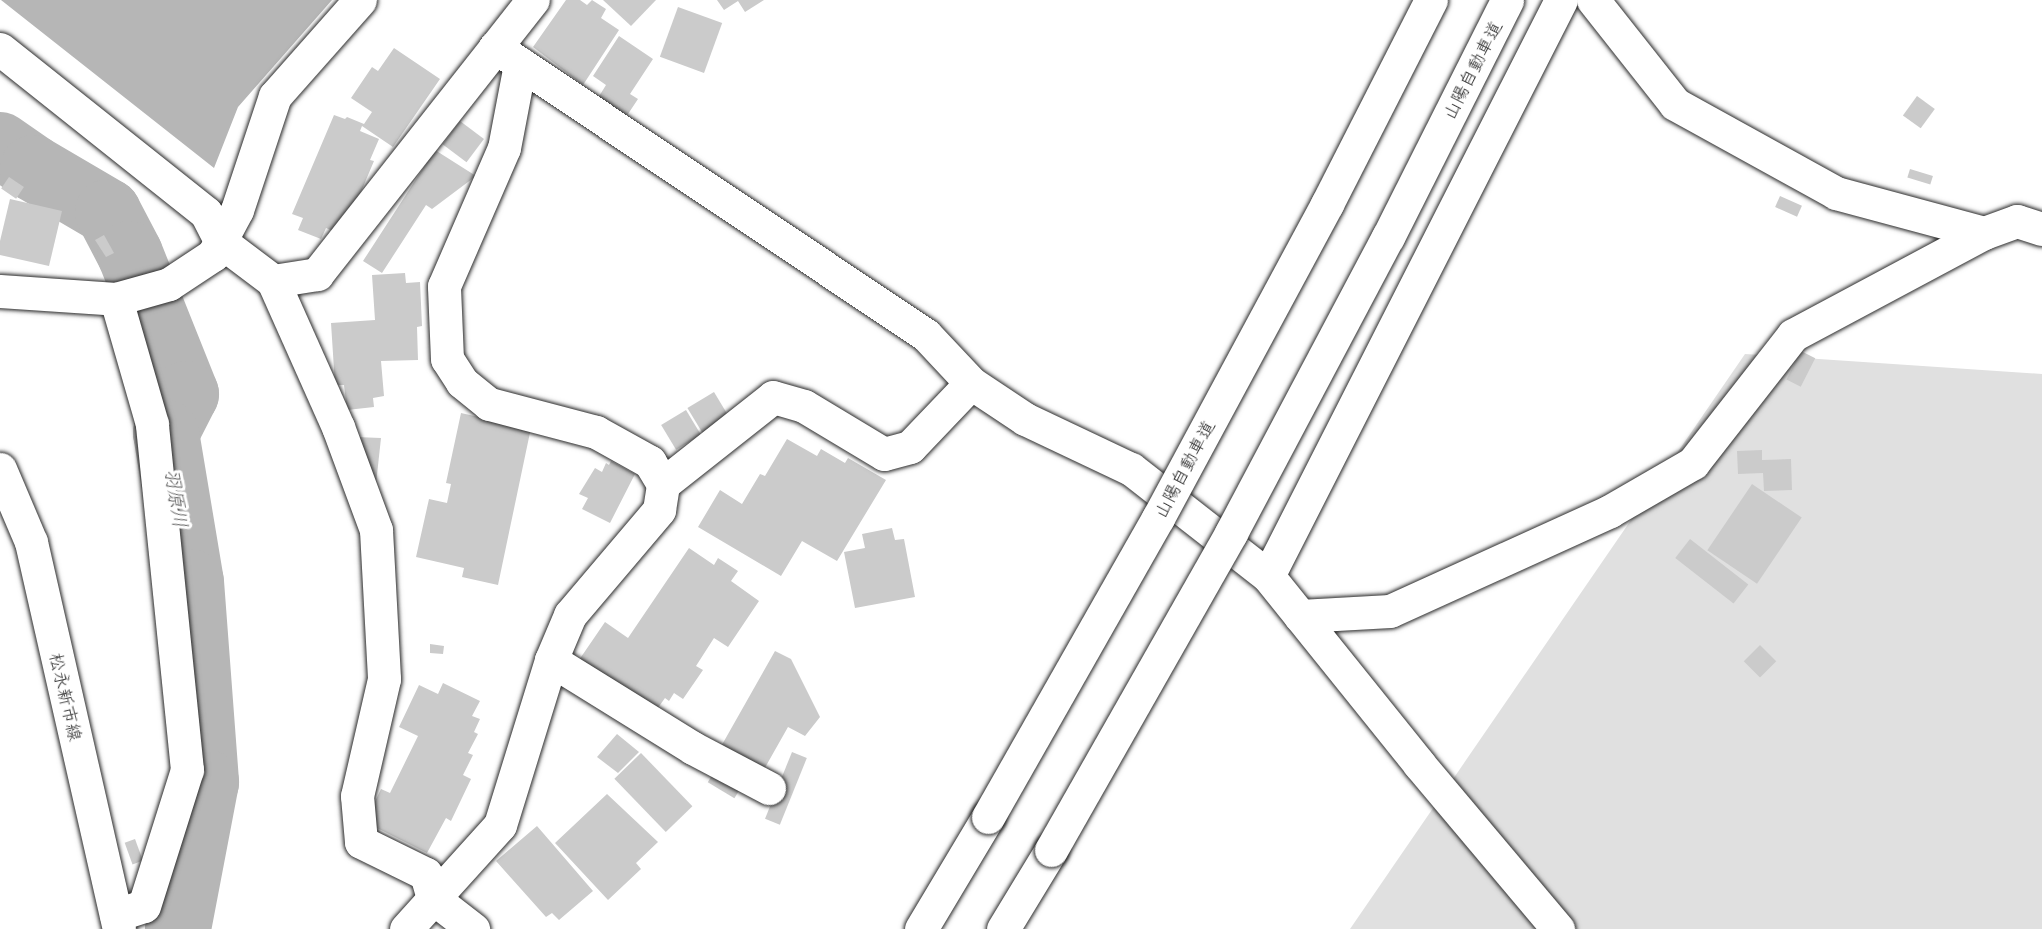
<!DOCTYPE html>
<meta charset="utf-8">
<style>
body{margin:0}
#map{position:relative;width:2042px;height:929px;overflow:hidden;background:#fff;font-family:"Playpen Sans","Klee One",sans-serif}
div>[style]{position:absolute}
.green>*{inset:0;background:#e0e0e0}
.water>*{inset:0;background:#b6b6b6}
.river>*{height:66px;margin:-33px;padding:0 33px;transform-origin:33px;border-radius:33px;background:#b6b6b6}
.building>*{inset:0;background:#cbcbcb;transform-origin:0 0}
.roads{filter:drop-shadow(0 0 2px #2b2b2b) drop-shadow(0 0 2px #2b2b2b)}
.minor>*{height:33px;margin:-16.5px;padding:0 16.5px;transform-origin:16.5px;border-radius:16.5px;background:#fff}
.major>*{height:33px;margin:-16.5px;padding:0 16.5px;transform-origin:16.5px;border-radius:16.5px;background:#fff}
.highway>*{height:33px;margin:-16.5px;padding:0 16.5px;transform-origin:16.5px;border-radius:16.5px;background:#fff}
.bridges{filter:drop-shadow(0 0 2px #2b2b2b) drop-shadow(0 0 2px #2b2b2b)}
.highway-bridge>*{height:33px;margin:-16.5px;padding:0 16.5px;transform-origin:16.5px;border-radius:16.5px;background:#fff}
span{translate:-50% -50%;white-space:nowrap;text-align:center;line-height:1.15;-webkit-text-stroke:6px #fff;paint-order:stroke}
.street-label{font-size:18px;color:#2b2b2b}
.water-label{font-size:20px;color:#5c5c5c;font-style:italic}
</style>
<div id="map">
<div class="green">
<i style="clip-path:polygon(1745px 354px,2042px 374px,2042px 929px,1350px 929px)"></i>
</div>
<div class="water">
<i style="clip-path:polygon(1px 0,332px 0,238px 107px,214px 168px)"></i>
</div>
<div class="river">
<i style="left:0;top:145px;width:40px;rotate:34.9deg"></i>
<i style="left:33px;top:168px;width:87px;rotate:30.4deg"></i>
<i style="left:108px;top:212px;width:47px;rotate:62.4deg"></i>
<i style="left:130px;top:254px;width:151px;rotate:68.2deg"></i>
<i style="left:186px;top:394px;width:44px;rotate:117.1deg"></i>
<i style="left:166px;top:433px;width:151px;rotate:80.5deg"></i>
<i style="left:191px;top:582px;width:201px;rotate:85.7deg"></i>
<i style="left:206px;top:782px;width:150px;rotate:100.8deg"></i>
</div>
<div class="building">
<i style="clip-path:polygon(566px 0,580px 0,587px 5px,592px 0,606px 9px,601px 18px,619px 30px,583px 85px,533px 47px)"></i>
<i style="clip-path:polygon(603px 0,656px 0,631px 26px)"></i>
<i style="clip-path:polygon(717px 0,764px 0,745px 12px,738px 1px,724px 10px)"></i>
<i style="left:678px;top:7px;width:47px;height:53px;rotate:20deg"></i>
<i style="clip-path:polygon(619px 36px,653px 59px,630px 94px,638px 99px,626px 117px,598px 98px,606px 85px,593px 76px)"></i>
<i style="clip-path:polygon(394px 48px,440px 79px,393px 147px,362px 126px,360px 131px,379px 139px,370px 160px,374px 161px,349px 220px,333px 231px,326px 228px,321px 239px,298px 230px,303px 218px,292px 214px,334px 115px,345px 119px,347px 117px,364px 124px,372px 112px,351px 98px,372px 67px,378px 71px)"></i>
<i style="left:1917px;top:96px;width:22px;height:24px;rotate:36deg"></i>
<i style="left:460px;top:121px;width:30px;height:29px;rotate:37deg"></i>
<i style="clip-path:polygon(435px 150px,476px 176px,432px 209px,426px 205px,382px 273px,363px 261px)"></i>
<i style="left:1910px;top:169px;width:24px;height:9px;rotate:17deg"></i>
<i style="left:9px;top:177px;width:18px;height:14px;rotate:34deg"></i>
<i style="left:1780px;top:196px;width:24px;height:12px;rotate:24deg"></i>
<i style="clip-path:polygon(10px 199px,62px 211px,49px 266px,0 255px,0 241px)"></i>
<i style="clip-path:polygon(104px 235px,114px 253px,106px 257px,95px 240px)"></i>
<i style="clip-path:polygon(405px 273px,406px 283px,420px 282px,422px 326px,417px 327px,418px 360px,381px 361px,384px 396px,373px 398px,374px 407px,347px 410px,344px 385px,335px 385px,331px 323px,375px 320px,372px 275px)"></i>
<i style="left:1801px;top:351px;width:16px;height:32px;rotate:27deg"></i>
<i style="left:714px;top:392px;width:29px;height:31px;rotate:59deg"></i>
<i style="left:686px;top:410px;width:29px;height:29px;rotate:59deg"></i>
<i style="clip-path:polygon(461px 413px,496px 421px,532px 423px,498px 585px,462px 577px,464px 568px,416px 557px,429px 499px,447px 503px,451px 484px,446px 483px)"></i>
<i style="clip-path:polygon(356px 437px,381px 438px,376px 484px)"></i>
<i style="clip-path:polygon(787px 439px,817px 456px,821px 449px,845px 463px,848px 458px,886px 480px,837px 561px,802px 541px,781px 576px,698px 527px,720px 490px,742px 504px,760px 474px,765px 476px)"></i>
<i style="clip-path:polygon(1762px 450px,1762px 460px,1791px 459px,1792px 490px,1764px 491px,1763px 473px,1738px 474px,1737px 451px)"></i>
<i style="clip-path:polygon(611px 461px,635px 474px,610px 523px,582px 509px,588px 498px,579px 494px,595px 468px,602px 472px,606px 463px,609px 465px)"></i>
<i style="left:1752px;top:484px;width:60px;height:80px;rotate:34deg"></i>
<i style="clip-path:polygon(892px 528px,895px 540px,904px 539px,915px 597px,855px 608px,844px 552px,865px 548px,862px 534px)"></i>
<i style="left:1690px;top:539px;width:74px;height:24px;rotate:38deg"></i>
<i style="clip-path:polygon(689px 548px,714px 565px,718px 558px,738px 571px,731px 581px,759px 601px,728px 647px,714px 638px,696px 666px,703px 670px,683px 699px,674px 693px,669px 701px,665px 698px,655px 712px,579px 660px,605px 622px,628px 638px)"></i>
<i style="clip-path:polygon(430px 644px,444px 646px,443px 654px,430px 653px)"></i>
<i style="left:1760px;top:645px;width:23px;height:23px;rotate:45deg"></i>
<i style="clip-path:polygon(775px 651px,791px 659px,820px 717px,805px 736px,788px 727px,762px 773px,719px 750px)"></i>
<i style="clip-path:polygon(443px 683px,480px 701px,472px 716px,480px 719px,474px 732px,478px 734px,468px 753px,473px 755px,463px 775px,471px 779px,451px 821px,446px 818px,427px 853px,365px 822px,381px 789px,390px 793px,418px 736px,399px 727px,419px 685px,438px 694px)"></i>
<i style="clip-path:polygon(617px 734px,639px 752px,618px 773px,597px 757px)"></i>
<i style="left:792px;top:752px;width:16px;height:72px;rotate:22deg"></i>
<i style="left:641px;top:753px;width:74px;height:37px;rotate:46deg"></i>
<i style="left:714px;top:772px;width:31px;height:12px;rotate:31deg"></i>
<i style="clip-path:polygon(607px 794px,658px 842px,636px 863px,641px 869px,608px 900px,555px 843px)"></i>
<i style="clip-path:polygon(537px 826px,593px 891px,559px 920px,552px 913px,546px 917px,496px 861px)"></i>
<i style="left:135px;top:839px;width:23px;height:11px;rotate:70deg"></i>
</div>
<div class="roads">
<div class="minor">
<i style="left:1593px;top:0;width:132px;rotate:51.7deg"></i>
<i style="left:1675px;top:104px;width:184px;rotate:28.9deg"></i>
<i style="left:1836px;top:193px;width:153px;rotate:15.1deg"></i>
<i style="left:495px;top:47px;width:518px;rotate:33.75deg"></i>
<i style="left:926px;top:335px;width:66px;rotate:46.8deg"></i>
<i style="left:971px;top:383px;width:65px;rotate:33.7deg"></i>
<i style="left:1025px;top:419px;width:117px;rotate:25.3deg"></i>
<i style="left:1131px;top:469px;width:174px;rotate:38deg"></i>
<i style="left:1268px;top:576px;width:241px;rotate:51.2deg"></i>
<i style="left:1419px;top:764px;width:216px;rotate:49.9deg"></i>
<i style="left:0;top:49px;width:263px;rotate:38.5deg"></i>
<i style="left:206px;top:213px;width:31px;rotate:63deg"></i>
<i style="left:220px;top:241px;width:66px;rotate:37deg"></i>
<i style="left:273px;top:281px;width:45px;rotate:-9deg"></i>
<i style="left:317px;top:274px;width:349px;rotate:-51.8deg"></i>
<i style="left:273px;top:281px;width:160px;rotate:66deg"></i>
<i style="left:338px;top:427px;width:110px;rotate:69.7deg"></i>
<i style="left:376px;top:530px;width:149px;rotate:86.9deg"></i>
<i style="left:384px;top:679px;width:120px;rotate:103deg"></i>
<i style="left:357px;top:796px;width:46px;rotate:85deg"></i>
<i style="left:361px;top:842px;width:72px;rotate:26.2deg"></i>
<i style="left:426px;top:874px;width:25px;rotate:74deg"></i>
<i style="left:433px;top:898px;width:51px;rotate:37.8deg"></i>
<i style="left:0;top:291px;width:116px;rotate:3.9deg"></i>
<i style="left:116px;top:299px;width:55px;rotate:-15.8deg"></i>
<i style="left:169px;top:284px;width:53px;rotate:-33.4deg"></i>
<i style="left:213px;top:255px;width:51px;rotate:-61.9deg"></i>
<i style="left:237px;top:210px;width:120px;rotate:-71.6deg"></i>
<i style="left:275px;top:96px;width:128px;rotate:-48.5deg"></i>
<i style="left:663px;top:484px;width:140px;rotate:-38.3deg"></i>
<i style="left:773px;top:397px;width:32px;rotate:16deg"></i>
<i style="left:804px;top:406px;width:93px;rotate:31deg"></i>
<i style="left:884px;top:454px;width:27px;rotate:-15deg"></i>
<i style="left:910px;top:447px;width:88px;rotate:-46.4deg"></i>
<i style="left:1268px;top:576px;width:646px;rotate:-63.04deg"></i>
<i style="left:1300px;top:616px;width:90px;rotate:-3.2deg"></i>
<i style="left:1390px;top:611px;width:242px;rotate:-24.4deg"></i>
<i style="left:1610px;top:511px;width:96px;rotate:-30deg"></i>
<i style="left:1693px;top:463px;width:162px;rotate:-52deg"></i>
<i style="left:1793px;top:335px;width:217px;rotate:-28.1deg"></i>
<i style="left:1984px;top:233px;width:35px;rotate:-20deg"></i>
<i style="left:2017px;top:221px;width:26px;rotate:18deg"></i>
<i style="left:551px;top:660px;width:167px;rotate:31.8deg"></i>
<i style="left:693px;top:748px;width:86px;rotate:27.8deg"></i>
<i style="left:116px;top:915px;width:29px;rotate:-18deg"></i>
<i style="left:144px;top:906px;width:143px;rotate:-72.5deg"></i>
<i style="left:187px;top:770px;width:348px;rotate:-95.8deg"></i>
<i style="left:152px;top:424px;width:130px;rotate:-106.1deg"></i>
<i style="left:406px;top:929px;width:140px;rotate:-47.9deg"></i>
<i style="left:500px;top:825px;width:173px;rotate:-72.8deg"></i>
<i style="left:551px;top:660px;width:49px;rotate:-67.1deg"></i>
<i style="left:570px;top:615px;width:138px;rotate:-49.7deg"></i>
<i style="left:659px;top:510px;width:26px;rotate:-81deg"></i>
<i style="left:663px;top:484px;width:26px;rotate:-121deg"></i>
<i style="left:650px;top:462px;width:62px;rotate:-150.9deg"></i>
<i style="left:596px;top:432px;width:111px;rotate:-165.3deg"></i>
<i style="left:489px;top:404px;width:35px;rotate:-141deg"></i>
<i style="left:462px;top:382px;width:27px;rotate:-123deg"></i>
<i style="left:447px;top:359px;width:73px;rotate:-92.4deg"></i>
<i style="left:444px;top:286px;width:150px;rotate:-66.5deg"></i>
<i style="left:504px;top:148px;width:86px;rotate:-79.2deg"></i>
</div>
<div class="major">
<i style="left:0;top:469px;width:79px;rotate:67deg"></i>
<i style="left:31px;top:542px;width:397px;rotate:77.2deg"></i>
</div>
<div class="highway">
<i style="left:921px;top:929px;width:131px;rotate:-59.1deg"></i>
<i style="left:1003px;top:929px;width:92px;rotate:-58.7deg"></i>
</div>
</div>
<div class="bridges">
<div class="highway-bridge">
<i style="left:988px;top:817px;width:344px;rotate:-60.4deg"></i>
<i style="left:1158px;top:518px;width:357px;rotate:-61.7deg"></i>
<i style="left:1327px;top:204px;width:229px;rotate:-63deg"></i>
<i style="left:1051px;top:850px;width:365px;rotate:-60.4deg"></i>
<i style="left:1231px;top:533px;width:335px;rotate:-62.1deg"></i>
<i style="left:1388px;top:237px;width:265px;rotate:-63.3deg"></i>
</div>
</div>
<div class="street-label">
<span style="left:1472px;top:70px;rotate:-63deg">山陽自動車道</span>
<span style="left:1184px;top:469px;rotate:-62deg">山陽自動車道</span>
<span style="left:66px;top:697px;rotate:77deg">松永新市線</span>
</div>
<div class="water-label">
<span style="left:177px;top:498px;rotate:81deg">羽原川</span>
</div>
</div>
